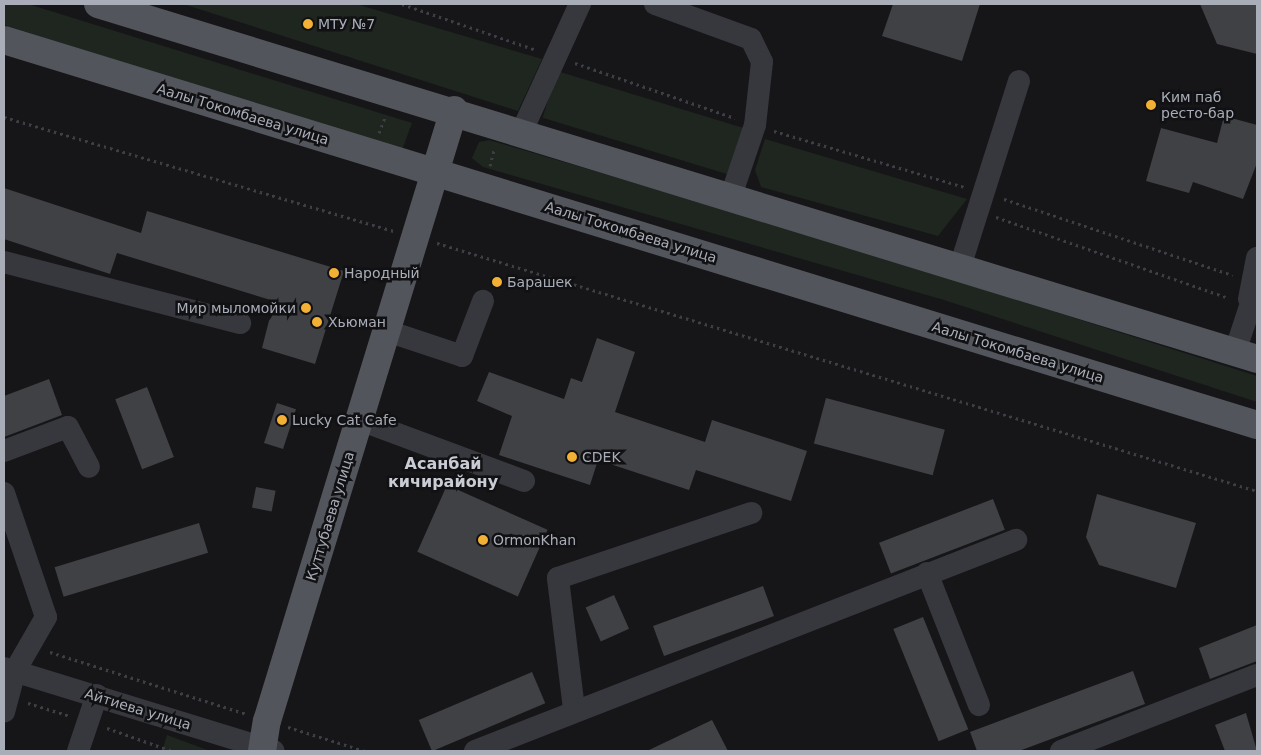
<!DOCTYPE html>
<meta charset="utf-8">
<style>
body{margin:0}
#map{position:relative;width:1261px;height:755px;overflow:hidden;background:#161618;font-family:"DejaVu Sans",sans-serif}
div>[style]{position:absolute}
.green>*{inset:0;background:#1e261f;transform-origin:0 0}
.building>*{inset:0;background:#404145;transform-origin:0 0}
.path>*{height:3px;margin-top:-1.5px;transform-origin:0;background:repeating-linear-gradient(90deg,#3d3f44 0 2.5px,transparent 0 6.5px)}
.minor>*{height:22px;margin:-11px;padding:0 11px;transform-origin:11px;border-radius:11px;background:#37383d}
.major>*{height:28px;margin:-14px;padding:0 14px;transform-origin:14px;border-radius:14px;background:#53555c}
.dots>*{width:14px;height:14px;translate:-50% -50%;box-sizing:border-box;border:2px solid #111113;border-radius:50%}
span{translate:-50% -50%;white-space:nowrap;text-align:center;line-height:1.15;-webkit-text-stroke:5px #111113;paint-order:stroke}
.poi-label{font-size:14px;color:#a8adb8}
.left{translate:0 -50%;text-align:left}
.right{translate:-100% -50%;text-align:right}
.street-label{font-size:14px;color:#a8adb8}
.quarter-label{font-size:16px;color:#c9ccd4;font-weight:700}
.frame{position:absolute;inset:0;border:5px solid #a8adb8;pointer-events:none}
</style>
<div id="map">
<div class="green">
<i style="clip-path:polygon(4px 4px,28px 4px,412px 123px,402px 150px,4px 25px)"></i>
<i style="clip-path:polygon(183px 4px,356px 4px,542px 59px,518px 111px)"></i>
<i style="left:557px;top:71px;width:195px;height:49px;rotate:17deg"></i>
<i style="clip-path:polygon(765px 139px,967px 199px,938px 236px,761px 187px,755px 170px)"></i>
<i style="clip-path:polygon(489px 140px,825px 239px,1257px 376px,1257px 402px,944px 300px,483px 167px,472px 158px,479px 142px)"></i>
<i style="clip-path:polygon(167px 735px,210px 751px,162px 751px)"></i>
</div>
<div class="building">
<i style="clip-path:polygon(893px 4px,980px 4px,962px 61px,882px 36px)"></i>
<i style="clip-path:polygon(1200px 4px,1257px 4px,1257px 54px,1217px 44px)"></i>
<i style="clip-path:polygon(1224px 116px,1257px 125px,1257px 163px,1243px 199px,1193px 182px,1189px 193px,1146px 181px,1161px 128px,1217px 143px)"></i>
<i style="clip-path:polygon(4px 188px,141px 233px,147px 211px,344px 271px,315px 364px,262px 348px,274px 301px,117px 253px,110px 274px,4px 239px)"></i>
<i style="clip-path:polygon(597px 338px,635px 352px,615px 412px,705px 442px,712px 420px,807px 451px,791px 501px,696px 470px,689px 490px,598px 460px,590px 485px,499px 455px,512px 416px,477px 401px,489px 372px,564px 399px,571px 378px,582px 382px)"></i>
<i style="clip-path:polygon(49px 379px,62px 415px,4px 437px,4px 396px)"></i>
<i style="left:147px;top:387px;width:75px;height:34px;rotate:69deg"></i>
<i style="left:826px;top:398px;width:123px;height:47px;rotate:15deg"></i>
<i style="left:277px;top:403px;width:20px;height:42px;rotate:18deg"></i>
<i style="left:447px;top:485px;width:110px;height:73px;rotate:24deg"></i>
<i style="left:256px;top:487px;width:20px;height:21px;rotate:11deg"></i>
<i style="clip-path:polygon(1097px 494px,1196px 523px,1176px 588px,1099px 565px,1086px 537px)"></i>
<i style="left:993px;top:499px;width:33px;height:122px;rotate:69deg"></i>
<i style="left:199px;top:523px;width:31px;height:151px;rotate:73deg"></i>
<i style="left:763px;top:586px;width:32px;height:117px;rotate:70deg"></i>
<i style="left:614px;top:595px;width:37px;height:31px;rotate:66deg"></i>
<i style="left:923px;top:617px;width:121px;height:32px;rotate:68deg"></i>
<i style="clip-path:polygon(1257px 625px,1257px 661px,1210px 679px,1199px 648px)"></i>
<i style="clip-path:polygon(1133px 671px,1145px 704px,1019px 751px,977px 751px,970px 732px)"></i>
<i style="left:532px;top:672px;width:34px;height:123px;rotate:67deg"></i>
<i style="clip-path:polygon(1246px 713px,1257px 751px,1225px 751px,1215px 725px)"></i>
<i style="clip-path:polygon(712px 720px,728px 751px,647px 751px)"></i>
</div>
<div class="path">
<i style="left:402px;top:4px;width:142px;rotate:18.9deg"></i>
<i style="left:575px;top:63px;width:169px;rotate:19deg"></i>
<i style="left:4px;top:117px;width:406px;rotate:16.3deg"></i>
<i style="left:774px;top:131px;width:198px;rotate:16.4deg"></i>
<i style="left:379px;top:133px;width:19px;rotate:-69deg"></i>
<i style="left:490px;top:166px;width:16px;rotate:-76deg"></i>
<i style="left:1004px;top:199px;width:241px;rotate:18.4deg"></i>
<i style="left:996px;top:217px;width:246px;rotate:19.2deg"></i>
<i style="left:437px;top:243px;width:857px;rotate:16.83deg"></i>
<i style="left:50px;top:652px;width:207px;rotate:17.5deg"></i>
<i style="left:28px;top:703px;width:44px;rotate:17.2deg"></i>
<i style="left:288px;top:727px;width:81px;rotate:17.3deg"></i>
<i style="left:107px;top:728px;width:69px;rotate:19.5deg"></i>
</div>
<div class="minor">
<i style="left:655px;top:4px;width:102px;rotate:20deg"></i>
<i style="left:751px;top:39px;width:25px;rotate:64deg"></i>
<i style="left:762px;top:62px;width:63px;rotate:96.3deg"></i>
<i style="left:755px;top:125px;width:75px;rotate:108.7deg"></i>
<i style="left:522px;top:131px;width:140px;rotate:-65.5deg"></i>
<i style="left:4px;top:262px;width:244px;rotate:14.5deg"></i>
<i style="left:960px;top:267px;width:195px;rotate:-72.4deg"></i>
<i style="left:1249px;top:299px;width:42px;rotate:-79deg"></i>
<i style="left:387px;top:331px;width:79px;rotate:18.4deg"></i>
<i style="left:462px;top:356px;width:59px;rotate:-69.1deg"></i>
<i style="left:1235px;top:352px;width:71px;rotate:-71.8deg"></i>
<i style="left:360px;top:420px;width:175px;rotate:20.4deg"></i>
<i style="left:4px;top:451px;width:68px;rotate:-20.6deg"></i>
<i style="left:68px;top:427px;width:45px;rotate:62.3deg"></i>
<i style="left:4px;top:493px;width:131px;rotate:71.3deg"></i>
<i style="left:46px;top:617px;width:62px;rotate:119.9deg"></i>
<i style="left:15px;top:671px;width:42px;rotate:105deg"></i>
<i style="left:927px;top:573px;width:142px;rotate:68.5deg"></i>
<i style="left:4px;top:668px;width:282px;rotate:17.1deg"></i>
<i style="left:574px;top:709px;width:132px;rotate:-97deg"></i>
<i style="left:558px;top:578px;width:204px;rotate:-18.6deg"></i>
<i style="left:78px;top:751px;width:59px;rotate:-71.3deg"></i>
<i style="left:475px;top:751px;width:581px;rotate:-21.31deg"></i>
<i style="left:1061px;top:751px;width:210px;rotate:-21.2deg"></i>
</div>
<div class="major">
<i style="left:98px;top:4px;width:1212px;rotate:17.03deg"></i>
<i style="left:4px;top:40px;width:1311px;rotate:17.08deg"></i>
<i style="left:262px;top:751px;width:30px;rotate:-81deg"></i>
<i style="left:267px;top:721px;width:639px;rotate:-72.98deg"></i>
</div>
<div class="dots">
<i style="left:308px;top:24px;background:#f2b134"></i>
<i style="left:1151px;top:105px;background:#f2b134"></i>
<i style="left:334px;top:273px;background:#f2b134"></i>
<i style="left:497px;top:282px;background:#f2b134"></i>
<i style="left:306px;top:308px;background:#f2b134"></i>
<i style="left:317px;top:322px;background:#f2b134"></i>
<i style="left:282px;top:420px;background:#f2b134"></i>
<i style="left:572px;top:457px;background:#f2b134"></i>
<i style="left:483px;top:540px;background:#f2b134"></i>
</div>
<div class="poi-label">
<span class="left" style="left:318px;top:24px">МТУ №7</span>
<span class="left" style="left:1161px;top:105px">Ким паб<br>ресто-бар</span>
<span class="left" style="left:344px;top:273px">Народный</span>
<span class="left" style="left:507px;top:282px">Барашек</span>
<span class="right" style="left:296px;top:308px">Мир мыломойки</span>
<span class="left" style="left:328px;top:322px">Хьюман</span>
<span class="left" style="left:292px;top:420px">Lucky Cat Cafe</span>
<span class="left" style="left:582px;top:457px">CDEK</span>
<span class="left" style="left:493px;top:540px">OrmonKhan</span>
</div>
<div class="street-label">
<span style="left:243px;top:114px;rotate:17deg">Аалы Токомбаева улица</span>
<span style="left:631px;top:232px;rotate:17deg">Аалы Токомбаева улица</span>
<span style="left:1018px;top:352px;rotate:17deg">Аалы Токомбаева улица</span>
<span style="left:330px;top:516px;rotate:-73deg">Куттубаева улица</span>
<span style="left:138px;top:709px;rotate:17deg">Айтиева улица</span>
</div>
<div class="quarter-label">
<span style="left:443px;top:473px">Асанбай<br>кичирайону</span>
</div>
<div class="frame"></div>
</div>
